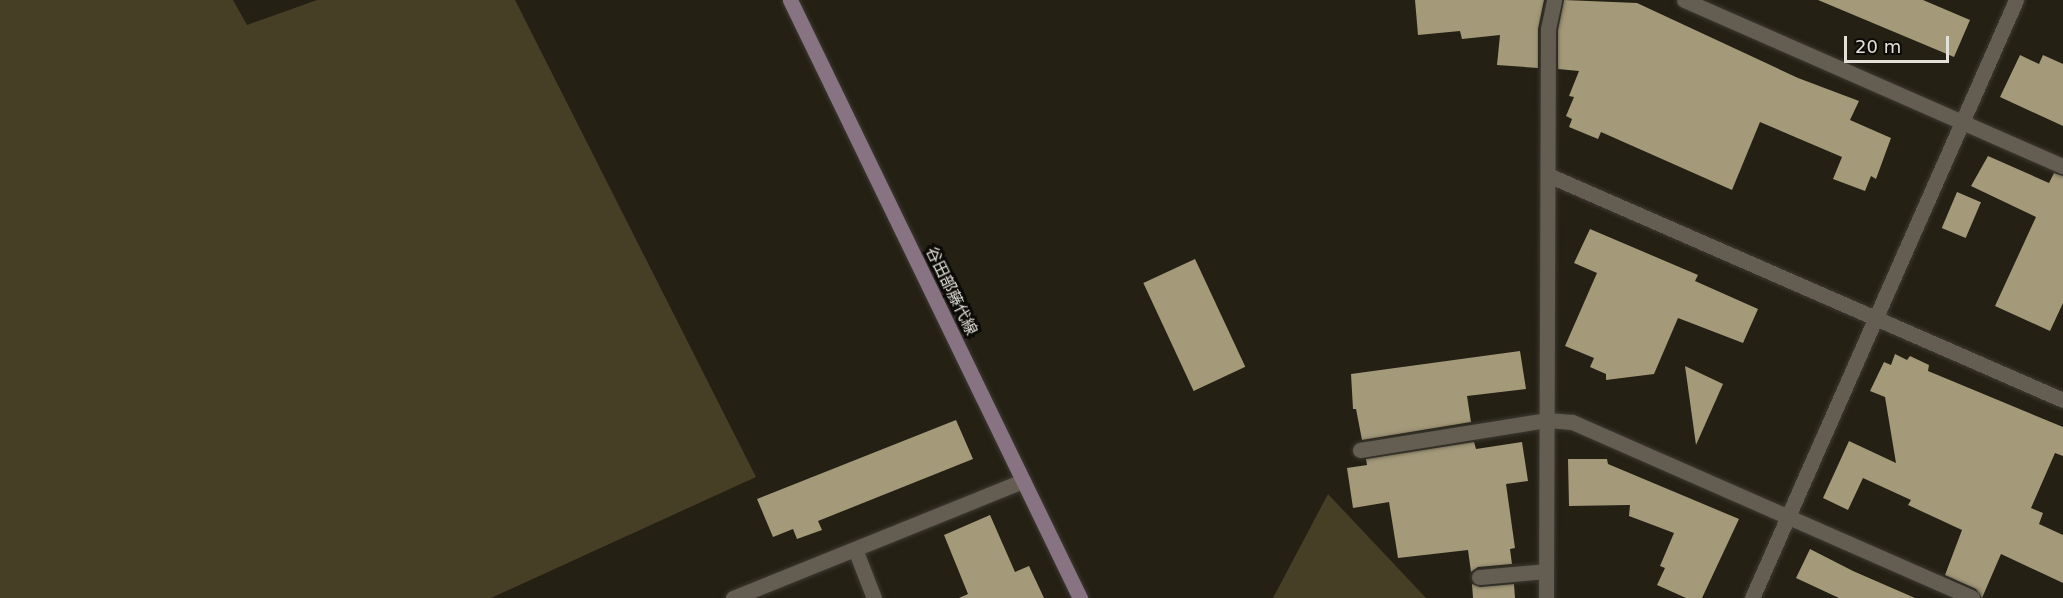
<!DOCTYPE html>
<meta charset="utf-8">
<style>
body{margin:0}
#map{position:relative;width:2063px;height:598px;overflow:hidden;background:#242014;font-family:"DejaVu Sans","Noto Sans JP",sans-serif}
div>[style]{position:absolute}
.green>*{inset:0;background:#473e26}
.building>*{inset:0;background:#a49979;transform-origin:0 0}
.roads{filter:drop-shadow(0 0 2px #3c3932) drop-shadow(0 0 2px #3c3932)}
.street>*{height:15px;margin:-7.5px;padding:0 7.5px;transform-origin:7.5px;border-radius:7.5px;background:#635e51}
.secondary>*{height:15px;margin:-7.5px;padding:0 7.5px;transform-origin:7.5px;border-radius:7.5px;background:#877382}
span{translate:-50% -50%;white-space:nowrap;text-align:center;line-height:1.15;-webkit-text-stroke:6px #0c0a06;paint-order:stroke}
.street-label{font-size:16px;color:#e4e1da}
.scale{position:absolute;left:1844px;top:36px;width:105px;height:27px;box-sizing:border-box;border:3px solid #e4e1da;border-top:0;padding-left:8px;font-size:18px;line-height:21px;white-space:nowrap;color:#e4e1da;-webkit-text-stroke:4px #0c0a06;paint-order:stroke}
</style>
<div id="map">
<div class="green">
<i style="clip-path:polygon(0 0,233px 0,247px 25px,317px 0,515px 0,756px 477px,491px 598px,0 598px)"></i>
<i style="clip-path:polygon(1328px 494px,1426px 598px,1273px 598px)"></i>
</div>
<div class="building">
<i style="clip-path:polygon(1415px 0,1544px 0,1538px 29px,1538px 68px,1497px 65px,1500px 35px,1462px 39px,1460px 31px,1418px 35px)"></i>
<i style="clip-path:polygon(1564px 0,1637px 3px,1798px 78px,1859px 101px,1850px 120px,1891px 138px,1876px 179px,1871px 176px,1865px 191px,1833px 179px,1842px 157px,1760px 122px,1732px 190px,1601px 132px,1598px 139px,1569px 127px,1572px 119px,1566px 116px,1574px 97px,1569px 96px,1579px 71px,1558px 69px,1558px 30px)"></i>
<i style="clip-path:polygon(1818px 0,1923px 0,1970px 20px,1954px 57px)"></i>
<i style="clip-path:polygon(2020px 55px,2039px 64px,2043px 55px,2063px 64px,2063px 126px,2000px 97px)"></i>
<i style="clip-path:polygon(1988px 156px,2049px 183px,2054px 173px,2063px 176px,2063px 303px,2050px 331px,1995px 306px,2036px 217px,1971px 186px)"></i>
<i style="left:1957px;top:192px;width:26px;height:39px;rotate:23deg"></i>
<i style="clip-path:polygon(1590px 229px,1698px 275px,1695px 281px,1758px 309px,1743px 343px,1678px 318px,1654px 374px,1606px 380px,1606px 374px,1590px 367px,1594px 358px,1565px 346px,1597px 273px,1574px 263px)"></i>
<i style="left:1195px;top:259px;width:119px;height:57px;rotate:65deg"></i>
<i style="clip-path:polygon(1520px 351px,1526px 389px,1467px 396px,1471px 422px,1362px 440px,1356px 409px,1353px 409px,1351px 374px)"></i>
<i style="clip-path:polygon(1895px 354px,1907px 360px,1910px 356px,1929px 365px,1928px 371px,2063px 427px,2063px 456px,2055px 453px,2031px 508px,2043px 513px,2039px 524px,2063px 535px,2063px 583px,2001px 554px,1982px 598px,1976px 589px,1945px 575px,1962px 530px,1908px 505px,1911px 500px,1863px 478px,1848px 510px,1823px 498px,1849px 441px,1896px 463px,1885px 397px,1870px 391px,1884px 362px,1891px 365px)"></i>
<i style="clip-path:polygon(1685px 366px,1723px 384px,1696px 445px)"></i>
<i style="clip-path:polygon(956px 420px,973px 459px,818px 521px,822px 530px,797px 539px,793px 529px,773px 537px,757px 499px)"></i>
<i style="clip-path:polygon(1474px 442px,1476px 449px,1522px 442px,1528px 481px,1506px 484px,1515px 548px,1510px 549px,1512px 564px,1478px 567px,1471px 572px,1468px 550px,1398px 558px,1389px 502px,1353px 508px,1347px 468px,1367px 465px,1366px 459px)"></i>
<i style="clip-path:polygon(1568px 459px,1607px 459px,1608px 464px,1739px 519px,1702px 598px,1686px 598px,1657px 585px,1665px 568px,1660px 566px,1674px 533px,1629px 516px,1630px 505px,1569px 506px)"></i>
<i style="clip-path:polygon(990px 515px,1015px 572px,1029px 566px,1044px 598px,959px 598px,968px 594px,944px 535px)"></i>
<i style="clip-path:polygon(1810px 549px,1853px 571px,1915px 598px,1839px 598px,1796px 578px)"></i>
<i style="clip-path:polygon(1472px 584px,1480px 587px,1514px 584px,1515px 598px,1473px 598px)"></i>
</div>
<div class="roads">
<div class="street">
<i style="left:1684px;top:0;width:414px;rotate:23.7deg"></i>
<i style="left:1548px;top:175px;width:562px;rotate:23.6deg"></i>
<i style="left:1360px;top:450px;width:190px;rotate:-9.1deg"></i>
<i style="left:1548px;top:420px;width:24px;rotate:5deg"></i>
<i style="left:1572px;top:422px;width:437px;rotate:23.7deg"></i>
<i style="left:855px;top:549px;width:53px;rotate:68.8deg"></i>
<i style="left:1479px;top:577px;width:67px;rotate:-5.1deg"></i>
<i style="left:733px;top:598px;width:313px;rotate:-22deg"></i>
<i style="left:1546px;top:598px;width:569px;rotate:-89.8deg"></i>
<i style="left:1548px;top:29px;width:30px;rotate:-78deg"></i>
<i style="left:1752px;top:598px;width:654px;rotate:-66.18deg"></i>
</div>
<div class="secondary">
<i style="left:790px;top:0;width:665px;rotate:64.13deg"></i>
</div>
</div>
<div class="street-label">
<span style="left:951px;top:291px;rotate:64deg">谷田部藤代線</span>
</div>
<div class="scale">20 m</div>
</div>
